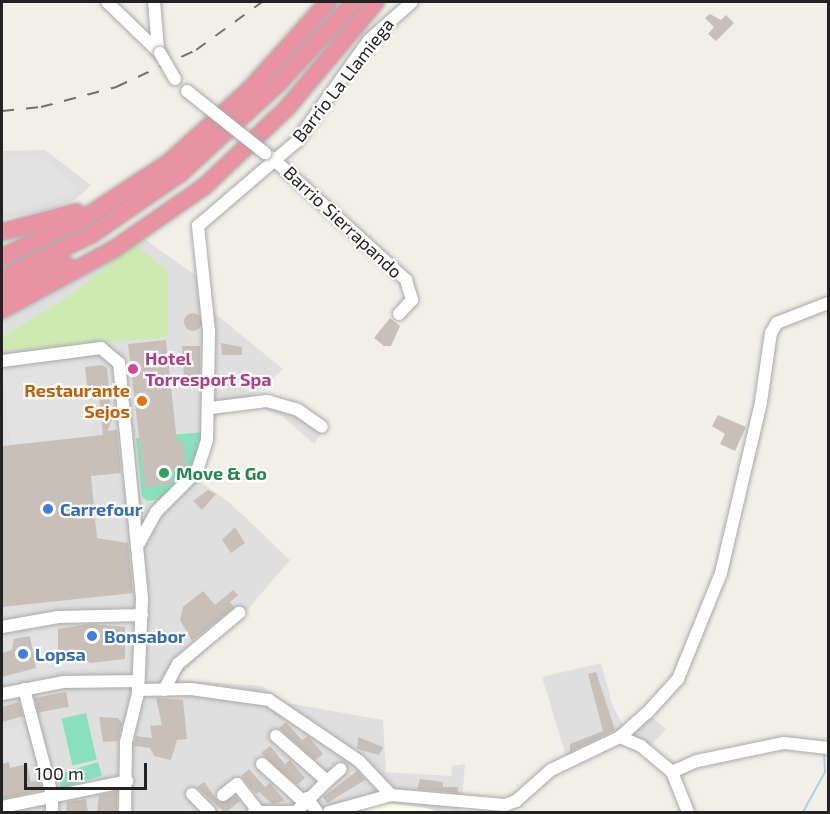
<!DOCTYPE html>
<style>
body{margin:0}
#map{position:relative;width:830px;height:814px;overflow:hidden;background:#f2efe9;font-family:"Exo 2",sans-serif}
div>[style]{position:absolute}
.residential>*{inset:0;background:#e0dfdf}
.education>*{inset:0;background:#ffffe5}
.grass>*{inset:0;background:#cdebb0}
.pitch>*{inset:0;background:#88e0be;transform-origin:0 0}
.parking>*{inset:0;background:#e2e2e2;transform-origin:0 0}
.stream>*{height:2px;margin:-1px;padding:0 1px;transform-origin:1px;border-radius:1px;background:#aad3df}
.building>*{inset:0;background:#c7bfb8;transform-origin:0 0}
.round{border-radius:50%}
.roads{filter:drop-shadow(0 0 2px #a9a9a9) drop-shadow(0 0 2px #a9a9a9)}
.minor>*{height:12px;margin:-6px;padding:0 6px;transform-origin:6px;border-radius:6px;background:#fff}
.highway>*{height:16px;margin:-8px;padding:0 8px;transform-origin:8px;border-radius:8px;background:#e892a2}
.rail>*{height:2px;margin-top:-1px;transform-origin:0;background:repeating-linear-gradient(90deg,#707070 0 12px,transparent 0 24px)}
.bridges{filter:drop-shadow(0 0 2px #a9a9a9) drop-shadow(0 0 2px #a9a9a9)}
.minor-bridge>*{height:12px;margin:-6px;padding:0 6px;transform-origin:6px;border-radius:6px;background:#fff}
.dots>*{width:16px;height:16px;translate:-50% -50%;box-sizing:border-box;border:3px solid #fff;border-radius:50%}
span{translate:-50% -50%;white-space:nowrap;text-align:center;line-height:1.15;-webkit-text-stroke:4.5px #fff;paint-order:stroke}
.street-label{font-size:18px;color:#222}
.hotel-label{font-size:18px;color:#b23c85;font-weight:700}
.left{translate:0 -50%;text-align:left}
.food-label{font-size:18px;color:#c56008;font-weight:700}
.right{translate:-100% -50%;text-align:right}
.leisure-label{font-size:18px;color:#27864d;font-weight:700}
.shop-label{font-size:18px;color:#366cbe;font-weight:700}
.frame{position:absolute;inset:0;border:3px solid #222;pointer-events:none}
.scale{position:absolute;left:24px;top:763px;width:123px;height:27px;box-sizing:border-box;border:3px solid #222;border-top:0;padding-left:8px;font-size:18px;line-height:21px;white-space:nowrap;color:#222;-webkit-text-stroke:4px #fff;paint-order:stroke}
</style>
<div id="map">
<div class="residential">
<i style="clip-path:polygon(45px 150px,91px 185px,76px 199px,54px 208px,2px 219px,2px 151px)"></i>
<i style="clip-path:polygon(143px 238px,208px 284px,214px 313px,283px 369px,253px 396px,293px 404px,325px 428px,314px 444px,282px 416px,247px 403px,220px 409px,197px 480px,229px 502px,290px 560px,244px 614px,175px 680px,262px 686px,287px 703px,383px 720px,386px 772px,451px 776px,452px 766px,465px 764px,461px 812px,2px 812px,2px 320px)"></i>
<i style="clip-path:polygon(601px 663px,613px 707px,623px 724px,645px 711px,666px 729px,644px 753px,619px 743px,569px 766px,542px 677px)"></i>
</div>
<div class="education">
<i style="clip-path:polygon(386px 803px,426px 808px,439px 812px,343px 812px)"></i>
</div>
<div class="grass">
<i style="clip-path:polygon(135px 244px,168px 272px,168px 337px,2px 351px,2px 337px,69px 296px)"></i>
</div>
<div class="pitch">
<i style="clip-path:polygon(203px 432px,194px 465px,183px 481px,161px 499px,147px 501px,142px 496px,136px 438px)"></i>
<i style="left:86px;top:713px;width:48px;height:25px;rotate:77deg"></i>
<i style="left:98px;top:762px;width:14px;height:43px;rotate:73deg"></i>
</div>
<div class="parking">
<i style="clip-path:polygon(2px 158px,44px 158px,78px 187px,73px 195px,2px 214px)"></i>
<i style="left:83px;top:358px;width:79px;height:82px;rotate:83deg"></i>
<i style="clip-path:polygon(58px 624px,58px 656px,90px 659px,89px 668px,37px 673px,29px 628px)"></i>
<i style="clip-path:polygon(25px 724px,37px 762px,10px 768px,9px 762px,2px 764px,2px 731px)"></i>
</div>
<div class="stream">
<i style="left:803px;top:812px;width:46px;rotate:-61.2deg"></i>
<i style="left:825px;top:772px;width:21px;rotate:-93deg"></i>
</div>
<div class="building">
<i style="clip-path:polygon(710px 14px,721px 20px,726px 15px,734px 23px,716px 41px,708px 34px,714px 27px,705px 18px)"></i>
<i class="round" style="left:184px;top:313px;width:18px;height:18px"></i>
<i style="clip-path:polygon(390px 318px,400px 326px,391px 346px,384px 346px,374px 338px)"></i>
<i style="clip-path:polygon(166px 340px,177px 442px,183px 441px,186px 468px,170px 470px,172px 484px,145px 487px,128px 344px)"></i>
<i style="clip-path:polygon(221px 343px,242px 347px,242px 355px,222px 355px)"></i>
<i style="clip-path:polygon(182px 346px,200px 346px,200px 377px,184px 379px)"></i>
<i style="clip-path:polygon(102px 365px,107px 368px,112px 420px,107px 431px,117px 430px,121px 473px,91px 476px,97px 538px,128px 543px,133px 593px,2px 607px,2px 446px,103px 435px,99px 396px,88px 392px,85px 367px)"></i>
<i style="clip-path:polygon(718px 415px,746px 427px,735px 451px,720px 444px,725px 434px,712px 426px)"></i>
<i style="clip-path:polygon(208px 490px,216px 494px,202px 510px,193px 501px)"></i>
<i style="clip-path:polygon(235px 527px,245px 543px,231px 553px,222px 540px)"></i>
<i style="clip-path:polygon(233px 590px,238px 595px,230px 602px,234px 607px,192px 641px,180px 620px,183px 607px,203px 591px,215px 605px)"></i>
<i style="clip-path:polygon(90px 624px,125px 627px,125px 659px,90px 663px,80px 656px,58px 656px,58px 629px)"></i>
<i style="clip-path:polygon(30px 636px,36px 668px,2px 677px,2px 653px,12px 650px,14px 639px)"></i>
<i style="clip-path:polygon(596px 672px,615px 730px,570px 752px,570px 744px,603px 731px,588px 674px)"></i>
<i style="left:66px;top:692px;width:15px;height:32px;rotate:79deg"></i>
<i style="clip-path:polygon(156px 698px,183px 700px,187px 739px,177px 740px,171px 760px,154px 756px,150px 748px,134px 746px,136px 736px,152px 738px,150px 726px,162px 725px)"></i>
<i style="clip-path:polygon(19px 702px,23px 716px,2px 722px,2px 707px)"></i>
<i style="clip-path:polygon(99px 717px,118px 718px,122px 723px,118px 741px,103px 742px)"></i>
<i style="clip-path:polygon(286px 722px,302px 740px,308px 736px,323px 754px,315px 760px,279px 728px)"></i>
<i style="clip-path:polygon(358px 737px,383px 747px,379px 755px,357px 749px)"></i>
<i style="clip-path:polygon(270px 746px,285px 764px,290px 760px,305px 778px,297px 785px,264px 756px,261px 753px)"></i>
<i style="clip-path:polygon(9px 762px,10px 768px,27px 764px,31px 782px,39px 780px,42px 790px,2px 799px,2px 764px)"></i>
<i style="clip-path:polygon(249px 769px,265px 787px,270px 783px,285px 801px,272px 804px,259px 792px,256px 794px,241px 776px)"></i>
<i style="clip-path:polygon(357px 771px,365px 780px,327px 803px,323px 797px)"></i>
<i style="clip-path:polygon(420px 779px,443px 782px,443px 787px,458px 787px,458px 793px,417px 789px)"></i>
<i style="clip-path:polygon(204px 782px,219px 802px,236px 796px,240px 801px,225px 813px,197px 787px)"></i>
<i style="clip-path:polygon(117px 792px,117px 813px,97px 813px,99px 795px)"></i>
<i style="clip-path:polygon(86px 799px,88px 813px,66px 813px,67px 802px)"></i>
</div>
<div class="roads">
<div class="minor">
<i style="left:107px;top:2px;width:74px;rotate:43.9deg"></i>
<i style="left:154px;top:2px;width:47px;rotate:85.1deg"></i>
<i style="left:271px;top:157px;width:183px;rotate:42.3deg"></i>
<i style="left:406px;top:280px;width:21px;rotate:73deg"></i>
<i style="left:412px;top:300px;width:19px;rotate:133deg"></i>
<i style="left:2px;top:361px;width:100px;rotate:-7.5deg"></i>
<i style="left:101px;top:348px;width:23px;rotate:40deg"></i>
<i style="left:119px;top:363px;width:237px;rotate:84.4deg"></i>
<i style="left:142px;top:599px;width:94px;rotate:92.4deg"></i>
<i style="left:138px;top:693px;width:50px;rotate:103.8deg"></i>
<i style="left:126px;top:742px;width:70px;rotate:90.8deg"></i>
<i style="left:211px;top:408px;width:56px;rotate:-7.1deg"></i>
<i style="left:267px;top:401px;width:32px;rotate:16deg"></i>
<i style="left:298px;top:410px;width:29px;rotate:35deg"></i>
<i style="left:139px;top:543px;width:35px;rotate:-61deg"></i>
<i style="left:156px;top:512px;width:58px;rotate:-45deg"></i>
<i style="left:197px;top:471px;width:33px;rotate:-72deg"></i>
<i style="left:207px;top:440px;width:109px;rotate:-88.9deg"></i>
<i style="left:209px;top:331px;width:106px;rotate:-96deg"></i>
<i style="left:198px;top:226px;width:130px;rotate:-40.6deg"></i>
<i style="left:297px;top:141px;width:124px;rotate:-54.5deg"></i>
<i style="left:369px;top:40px;width:57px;rotate:-41.5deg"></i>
<i style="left:2px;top:627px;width:57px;rotate:-10.1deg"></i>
<i style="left:58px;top:617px;width:84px;rotate:-1.4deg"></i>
<i style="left:24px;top:689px;width:110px;rotate:75.2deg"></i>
<i style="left:52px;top:795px;width:17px;rotate:90deg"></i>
<i style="left:138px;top:690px;width:53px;rotate:-1.1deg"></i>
<i style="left:191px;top:689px;width:79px;rotate:8deg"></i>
<i style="left:269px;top:700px;width:109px;rotate:34.1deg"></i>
<i style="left:359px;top:761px;width:47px;rotate:46.7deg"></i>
<i style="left:164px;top:690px;width:30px;rotate:-62deg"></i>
<i style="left:178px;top:664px;width:80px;rotate:-39.9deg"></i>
<i style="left:2px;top:694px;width:62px;rotate:-11.1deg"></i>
<i style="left:63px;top:682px;width:74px;rotate:-0.8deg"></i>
<i style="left:276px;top:736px;width:68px;rotate:41.4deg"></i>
<i style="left:327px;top:781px;width:41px;rotate:135deg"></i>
<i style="left:620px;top:737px;width:23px;rotate:23deg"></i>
<i style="left:641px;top:746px;width:40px;rotate:40deg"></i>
<i style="left:672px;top:772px;width:43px;rotate:68.2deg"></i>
<i style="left:262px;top:764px;width:57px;rotate:42.1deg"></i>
<i style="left:672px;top:772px;width:27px;rotate:-24deg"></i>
<i style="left:697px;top:761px;width:89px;rotate:-11.7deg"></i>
<i style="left:784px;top:743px;width:44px;rotate:6.5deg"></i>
<i style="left:327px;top:781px;width:18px;rotate:-41deg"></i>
<i style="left:192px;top:794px;width:25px;rotate:45deg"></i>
<i style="left:223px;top:795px;width:18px;rotate:-38deg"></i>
<i style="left:237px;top:784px;width:36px;rotate:52deg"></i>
<i style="left:307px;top:798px;width:17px;rotate:54deg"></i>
<i style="left:2px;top:807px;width:128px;rotate:-11.7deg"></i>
<i style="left:254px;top:812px;width:46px"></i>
<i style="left:329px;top:812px;width:64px;rotate:-15.3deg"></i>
<i style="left:391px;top:795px;width:114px;rotate:5deg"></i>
<i style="left:505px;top:805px;width:12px;rotate:-20deg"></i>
<i style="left:516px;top:801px;width:47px;rotate:-41.5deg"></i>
<i style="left:551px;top:770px;width:76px;rotate:-25.6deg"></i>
<i style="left:620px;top:737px;width:36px;rotate:-42deg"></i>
<i style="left:647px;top:713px;width:46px;rotate:-47.6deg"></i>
<i style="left:678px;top:679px;width:114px;rotate:-67.9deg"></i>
<i style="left:721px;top:573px;width:176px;rotate:-76.8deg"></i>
<i style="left:761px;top:402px;width:70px;rotate:-81.8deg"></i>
<i style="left:771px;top:333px;width:12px;rotate:-59deg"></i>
<i style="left:777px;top:323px;width:55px;rotate:-21.4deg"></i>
</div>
<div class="highway">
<i style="left:2px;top:232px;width:77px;rotate:-15.1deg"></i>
<i style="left:2px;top:257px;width:91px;rotate:-25.4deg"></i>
<i style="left:84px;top:218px;width:100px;rotate:-33.2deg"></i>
<i style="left:168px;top:163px;width:110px;rotate:-42.1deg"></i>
<i style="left:250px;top:89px;width:117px;rotate:-48.1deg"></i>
<i style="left:2px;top:278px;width:99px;rotate:-25.8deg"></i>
<i style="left:91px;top:235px;width:109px;rotate:-34.6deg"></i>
<i style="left:181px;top:173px;width:133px;rotate:-42.6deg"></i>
<i style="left:279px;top:83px;width:110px;rotate:-47.2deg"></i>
<i style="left:2px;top:294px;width:71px;rotate:-24deg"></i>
<i style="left:2px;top:310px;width:128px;rotate:-28.6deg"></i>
<i style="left:114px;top:249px;width:111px;rotate:-34.7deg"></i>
<i style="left:205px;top:186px;width:113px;rotate:-43.6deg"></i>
<i style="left:287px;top:108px;width:138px;rotate:-50deg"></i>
</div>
</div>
<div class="rail">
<i style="left:2px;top:111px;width:39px;rotate:-6deg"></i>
<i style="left:41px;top:107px;width:78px;rotate:-14.9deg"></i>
<i style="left:116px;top:87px;width:88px;rotate:-24.8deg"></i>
<i style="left:196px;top:50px;width:82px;rotate:-36deg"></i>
</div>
<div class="bridges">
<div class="minor-bridge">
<i style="left:160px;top:53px;width:30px;rotate:60deg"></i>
<i style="left:187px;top:91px;width:100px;rotate:38.5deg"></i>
</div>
</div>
<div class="dots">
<i style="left:133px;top:369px;background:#d1479c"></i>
<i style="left:142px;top:401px;background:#e8710a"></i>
<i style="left:164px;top:473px;background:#2e9e5b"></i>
<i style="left:48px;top:509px;background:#3f7fe0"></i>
<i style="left:92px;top:636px;background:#3f7fe0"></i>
<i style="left:23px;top:654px;background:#3f7fe0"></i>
</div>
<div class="street-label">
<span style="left:343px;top:80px;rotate:-52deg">Barrio La Llamiega</span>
<span style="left:343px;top:222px;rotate:43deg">Barrio Sierrapando</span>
</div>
<div class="hotel-label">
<span class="left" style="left:145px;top:369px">Hotel<br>Torresport Spa</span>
</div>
<div class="food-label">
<span class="right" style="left:130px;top:401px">Restaurante<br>Sejos</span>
</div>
<div class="leisure-label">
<span class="left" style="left:176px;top:473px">Move &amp; Go</span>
</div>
<div class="shop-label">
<span class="left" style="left:60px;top:509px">Carrefour</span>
<span class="left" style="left:104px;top:636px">Bonsabor</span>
<span class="left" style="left:35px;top:654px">Lopsa</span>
</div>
<div class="frame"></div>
<div class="scale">100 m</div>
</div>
